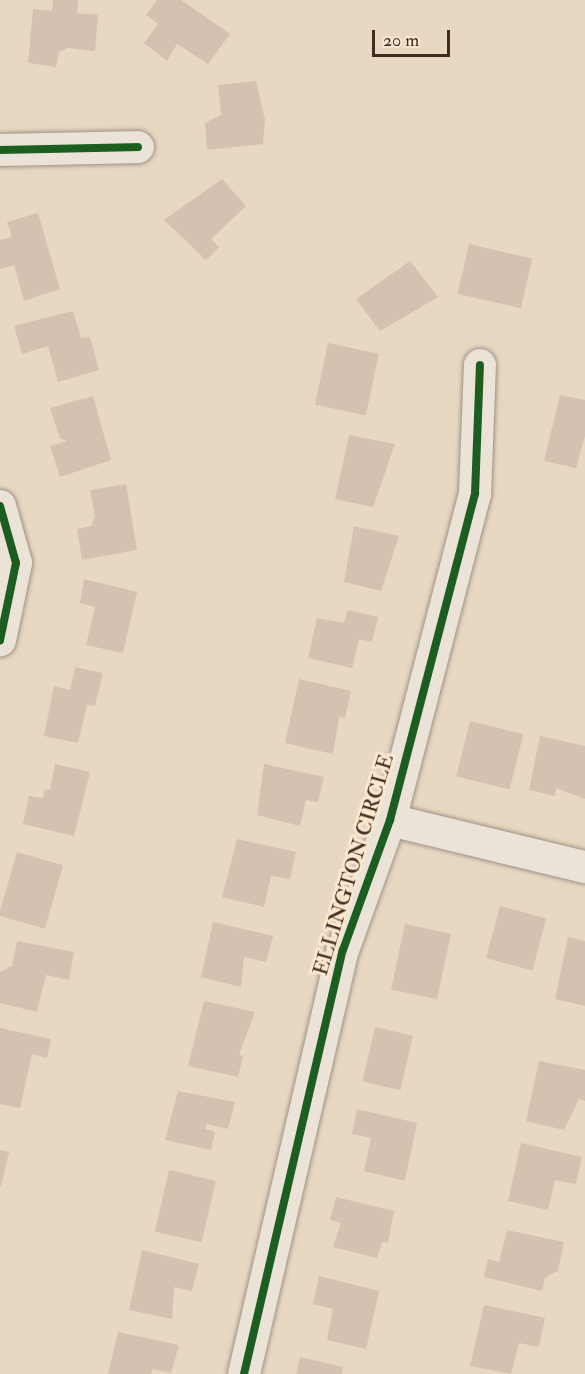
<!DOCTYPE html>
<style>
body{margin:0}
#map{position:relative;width:585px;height:1374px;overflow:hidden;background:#e8d8c2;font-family:"IM FELL Double Pica",serif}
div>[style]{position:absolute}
.building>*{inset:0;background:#d4c1b0;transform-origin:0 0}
.roads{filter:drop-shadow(0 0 2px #9e9386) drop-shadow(0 0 2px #9e9386)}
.minor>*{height:32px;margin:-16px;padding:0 16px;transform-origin:16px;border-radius:16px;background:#ebe3d8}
.cycleway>*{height:8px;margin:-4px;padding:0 4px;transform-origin:4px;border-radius:4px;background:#1b5e20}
span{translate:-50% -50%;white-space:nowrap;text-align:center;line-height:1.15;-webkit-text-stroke:6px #fae8ce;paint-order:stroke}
.street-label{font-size:21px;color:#432b22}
.scale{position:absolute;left:372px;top:30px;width:78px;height:27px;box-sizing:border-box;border:3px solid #432b22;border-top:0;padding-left:8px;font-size:18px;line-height:21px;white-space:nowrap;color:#432b22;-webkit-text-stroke:4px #fae8ce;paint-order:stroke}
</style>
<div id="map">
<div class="building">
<i style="clip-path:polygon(53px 0,78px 0,77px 13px,98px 15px,95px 51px,68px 48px,59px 52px,56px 67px,28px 63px,33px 9px,52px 11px)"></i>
<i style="clip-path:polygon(157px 0,181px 0,230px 34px,208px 64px,177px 44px,167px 61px,144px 43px,158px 24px,146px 15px)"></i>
<i style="clip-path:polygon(256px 81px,265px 120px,263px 144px,207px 150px,205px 123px,221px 115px,218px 85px)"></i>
<i style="clip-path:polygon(222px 179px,246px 206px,211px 239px,219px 247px,206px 260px,164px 220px)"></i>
<i style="clip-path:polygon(38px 213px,60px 289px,24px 301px,14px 265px,0 269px,0 240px,12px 237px,7px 222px)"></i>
<i style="left:469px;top:244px;width:65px;height:51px;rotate:13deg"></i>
<i style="clip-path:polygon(410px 261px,438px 297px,380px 331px,356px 299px)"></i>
<i style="clip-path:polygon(73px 311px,81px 338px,90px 337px,99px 370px,58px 382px,48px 346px,22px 354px,14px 326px)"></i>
<i style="left:328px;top:343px;width:52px;height:63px;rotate:12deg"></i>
<i style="clip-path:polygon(560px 395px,585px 400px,585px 436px,576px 468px,544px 461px)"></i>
<i style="clip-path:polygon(93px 396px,111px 460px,60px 477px,50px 446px,67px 441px,60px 438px,50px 408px)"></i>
<i style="clip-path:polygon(349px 435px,395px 444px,373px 507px,335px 499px)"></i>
<i style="clip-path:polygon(126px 484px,137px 550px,82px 560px,77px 529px,91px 526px,95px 516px,90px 490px)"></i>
<i style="clip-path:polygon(354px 526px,399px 536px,381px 591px,344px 582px)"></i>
<i style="clip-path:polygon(84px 579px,137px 592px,123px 653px,86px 645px,95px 607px,80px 603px)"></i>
<i style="clip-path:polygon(348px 610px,378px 617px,372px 642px,359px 639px,352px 668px,308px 658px,317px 618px,344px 623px)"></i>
<i style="clip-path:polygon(75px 667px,103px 673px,95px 706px,87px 705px,78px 743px,44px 736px,54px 686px,70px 690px)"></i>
<i style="clip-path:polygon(299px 679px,351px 691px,345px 718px,339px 717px,333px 754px,285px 743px)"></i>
<i style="left:470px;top:721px;width:55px;height:57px;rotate:14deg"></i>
<i style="clip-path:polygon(540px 736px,585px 746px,585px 799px,556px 788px,555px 796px,529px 790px)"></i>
<i style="clip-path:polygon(55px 764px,90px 772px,74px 836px,23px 824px,29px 796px,43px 798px,45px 789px,50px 790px)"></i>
<i style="clip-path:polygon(264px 764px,324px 777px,318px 802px,306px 800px,300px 826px,257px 815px)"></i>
<i style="clip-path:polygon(237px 839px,296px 852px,290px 879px,271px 876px,264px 907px,222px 897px)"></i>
<i style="left:17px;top:852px;width:48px;height:66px;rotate:16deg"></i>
<i style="left:500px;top:906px;width:48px;height:54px;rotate:15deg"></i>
<i style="clip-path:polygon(213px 922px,273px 936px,266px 962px,244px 957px,241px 987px,201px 977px)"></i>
<i style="left:405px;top:924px;width:47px;height:67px;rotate:12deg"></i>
<i style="clip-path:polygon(568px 937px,585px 941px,585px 1006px,555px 999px)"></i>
<i style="clip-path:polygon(17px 941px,74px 952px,69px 980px,46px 975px,37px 1012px,0 1003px,0 972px,12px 966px)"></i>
<i style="clip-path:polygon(204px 1001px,255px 1012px,239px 1055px,243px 1056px,238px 1077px,188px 1066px)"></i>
<i style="left:375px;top:1027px;width:39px;height:56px;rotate:13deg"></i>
<i style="clip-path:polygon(0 1028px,51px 1039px,47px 1058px,32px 1054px,20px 1108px,0 1104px)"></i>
<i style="clip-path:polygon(539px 1061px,585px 1070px,585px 1101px,579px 1099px,564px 1130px,526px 1121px)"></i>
<i style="clip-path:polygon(178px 1091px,235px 1102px,228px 1129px,207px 1124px,205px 1129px,215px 1132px,211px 1150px,165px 1140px)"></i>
<i style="clip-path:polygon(357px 1109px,417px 1123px,405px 1181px,364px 1171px,371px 1138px,352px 1134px)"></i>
<i style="clip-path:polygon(521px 1143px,582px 1157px,576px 1184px,555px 1180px,548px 1210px,508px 1201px)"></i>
<i style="clip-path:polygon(0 1150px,9px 1152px,1px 1186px,0 1186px)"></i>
<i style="left:169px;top:1170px;width:48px;height:63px;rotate:13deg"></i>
<i style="clip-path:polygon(336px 1197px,394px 1211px,388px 1243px,382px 1242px,377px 1258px,333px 1247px,341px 1223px,330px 1220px)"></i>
<i style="clip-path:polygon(507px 1230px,564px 1242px,558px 1271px,545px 1278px,542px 1291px,484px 1277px,488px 1259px,499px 1262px)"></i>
<i style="clip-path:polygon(142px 1250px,199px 1264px,192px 1291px,174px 1287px,172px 1319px,129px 1310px)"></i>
<i style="clip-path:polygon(319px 1276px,379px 1291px,366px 1349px,327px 1340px,333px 1309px,313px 1304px)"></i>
<i style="clip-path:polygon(484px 1305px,545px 1318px,539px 1347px,519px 1343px,511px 1374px,470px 1366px)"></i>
<i style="clip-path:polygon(118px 1332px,179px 1345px,171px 1373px,153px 1369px,151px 1374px,108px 1374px)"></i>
<i style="clip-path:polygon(300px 1357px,343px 1367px,342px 1374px,296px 1374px)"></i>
</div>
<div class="roads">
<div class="minor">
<i style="left:0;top:150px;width:138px;rotate:-1.2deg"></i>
<i style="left:0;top:506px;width:59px;rotate:74.3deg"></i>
<i style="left:16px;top:563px;width:79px;rotate:101.7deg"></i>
<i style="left:390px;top:820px;width:201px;rotate:13.6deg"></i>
<i style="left:244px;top:1374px;width:435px;rotate:-76.9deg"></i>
<i style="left:343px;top:950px;width:138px;rotate:-70.1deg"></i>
<i style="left:390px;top:820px;width:337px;rotate:-75.4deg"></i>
<i style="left:475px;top:494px;width:129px;rotate:-87.8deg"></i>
</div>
</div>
<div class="cycleway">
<i style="left:0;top:150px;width:138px;rotate:-1.2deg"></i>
<i style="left:0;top:506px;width:59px;rotate:74.3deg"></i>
<i style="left:16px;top:563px;width:79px;rotate:101.7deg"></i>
<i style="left:244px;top:1374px;width:435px;rotate:-76.9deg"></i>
<i style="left:343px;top:950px;width:138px;rotate:-70.1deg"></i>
<i style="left:390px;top:820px;width:337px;rotate:-75.4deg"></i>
<i style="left:475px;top:494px;width:129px;rotate:-87.8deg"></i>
</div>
<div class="street-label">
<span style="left:354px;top:865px;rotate:-73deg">ELLINGTON CIRCLE</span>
</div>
<div class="scale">20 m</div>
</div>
